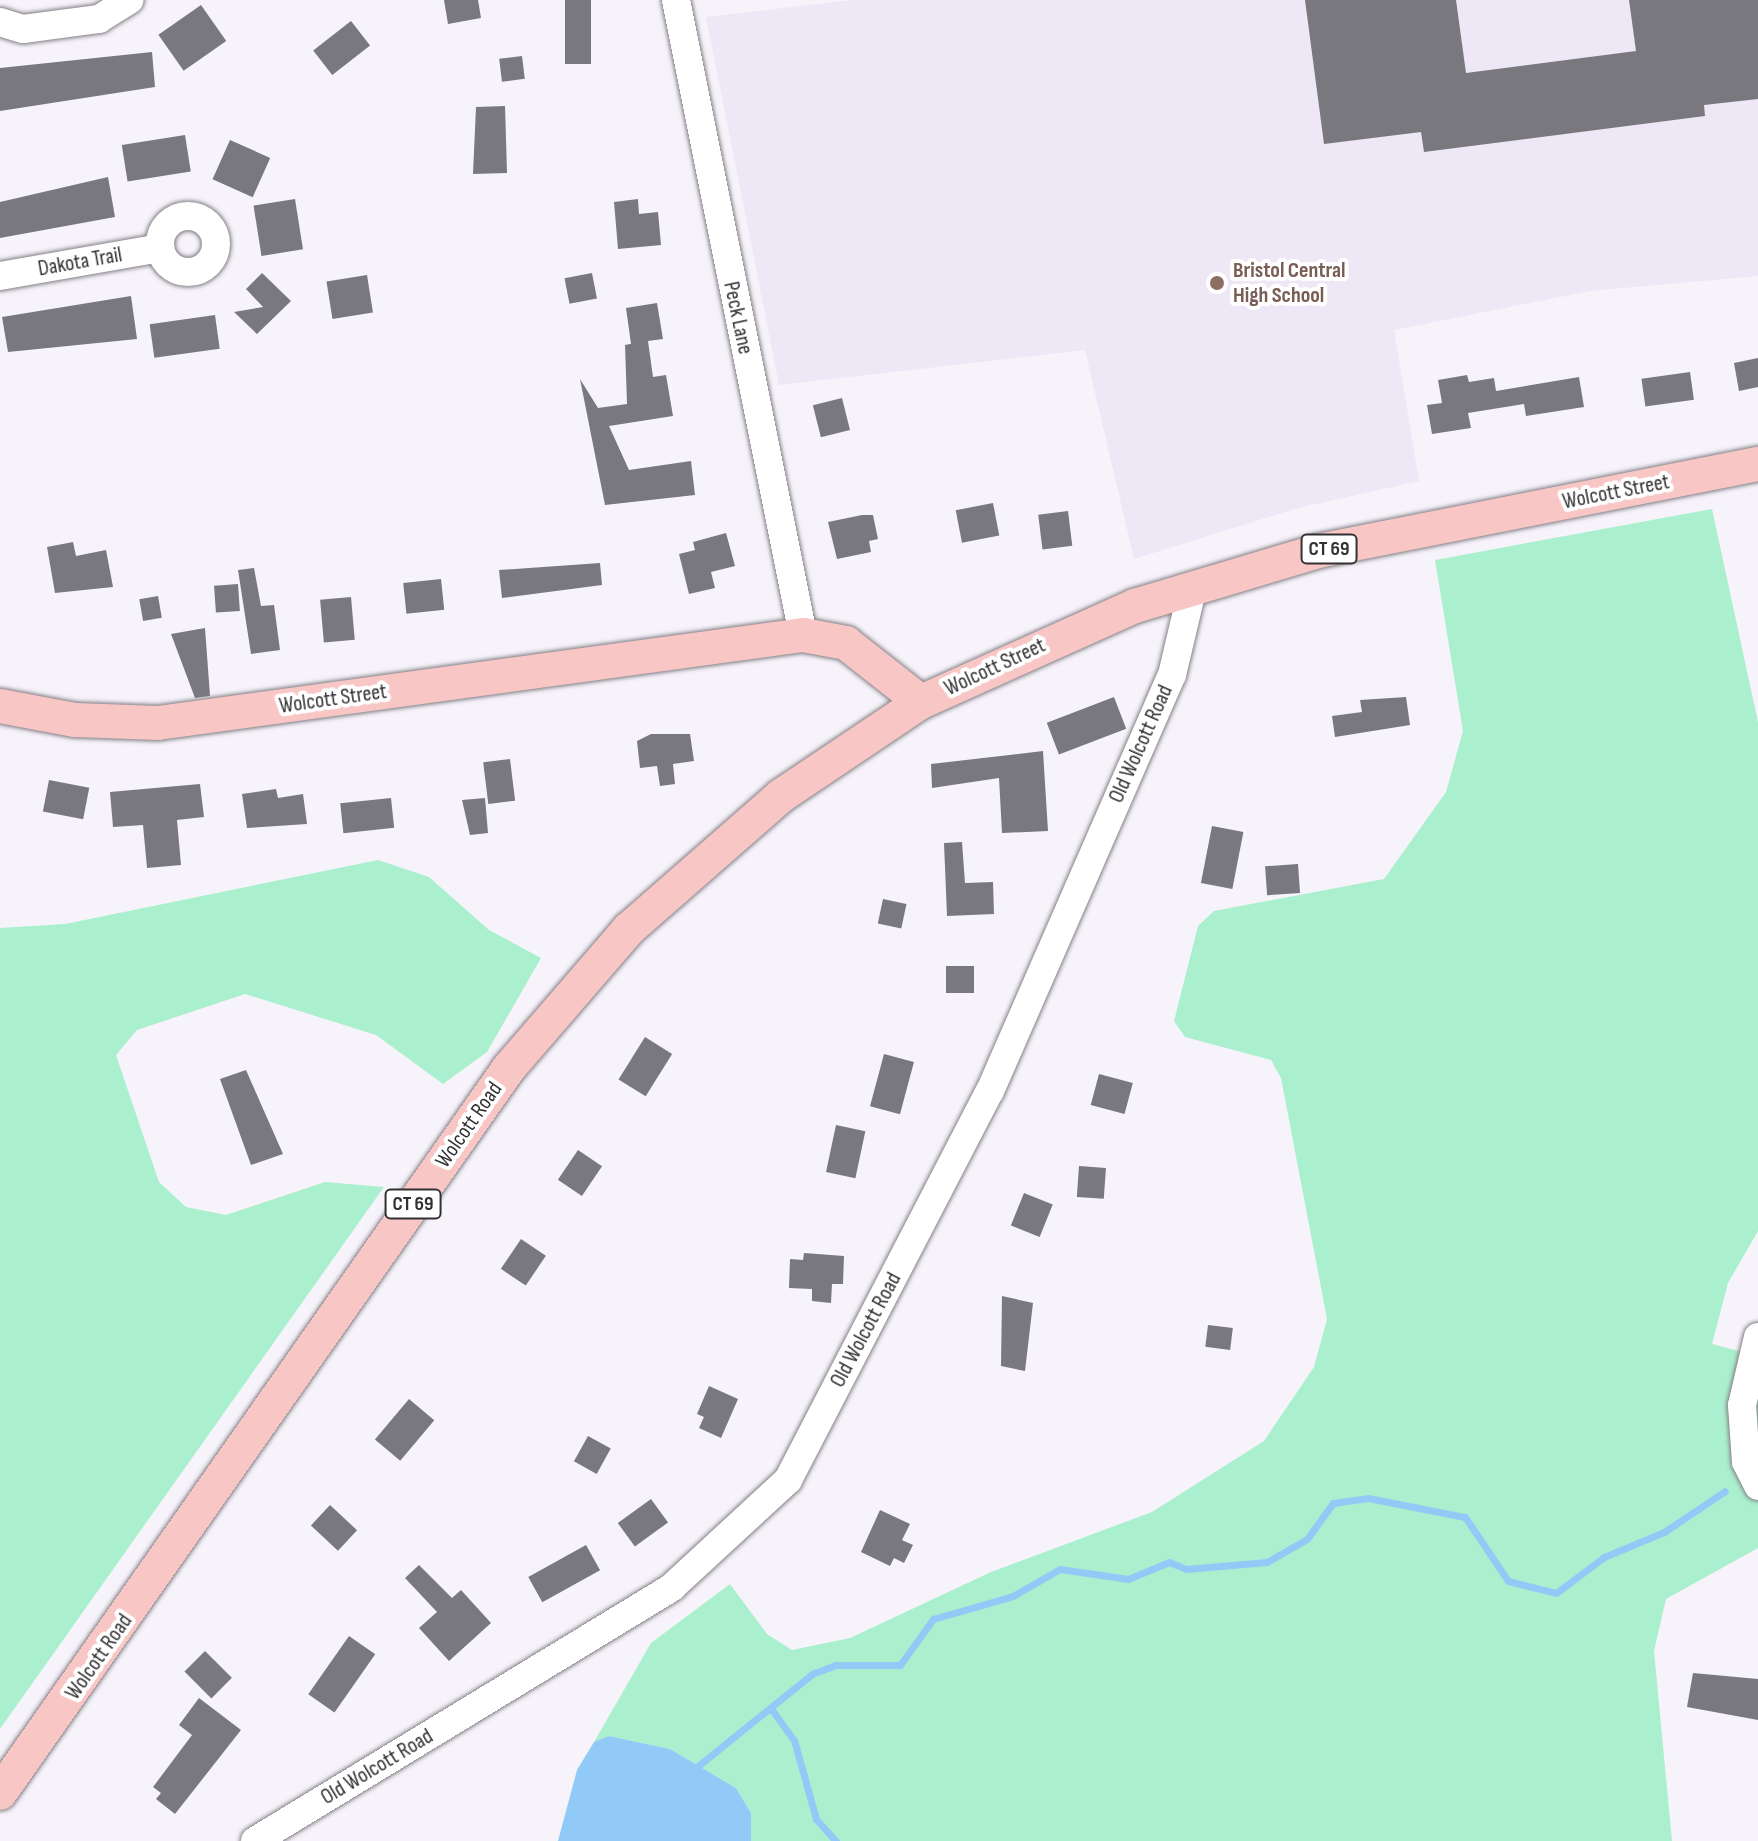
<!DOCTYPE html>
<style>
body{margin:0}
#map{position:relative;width:1758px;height:1841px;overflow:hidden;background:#f7f3fa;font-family:"Sofia Sans Condensed",sans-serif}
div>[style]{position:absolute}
.built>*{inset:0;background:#eee7f5}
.green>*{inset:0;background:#abf0ce}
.water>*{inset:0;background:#91caf6}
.stream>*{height:7px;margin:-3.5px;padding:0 3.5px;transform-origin:3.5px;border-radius:3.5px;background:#91caf6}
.building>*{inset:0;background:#79787f;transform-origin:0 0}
.roads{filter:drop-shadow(0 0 2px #848087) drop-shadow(0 0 2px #848087)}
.minor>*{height:28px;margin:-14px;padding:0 14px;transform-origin:14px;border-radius:14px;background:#fff}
.minor>.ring{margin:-14px;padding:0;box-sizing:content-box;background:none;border:28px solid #fff;border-radius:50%}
.major>*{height:34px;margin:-17px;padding:0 17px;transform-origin:17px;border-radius:17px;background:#f8c7c5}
.dots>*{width:22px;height:22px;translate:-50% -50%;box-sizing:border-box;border:4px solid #fff;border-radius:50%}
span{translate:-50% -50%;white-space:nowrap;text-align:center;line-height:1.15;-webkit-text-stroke:8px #fff;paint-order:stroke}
.shield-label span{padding:2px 6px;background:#fff;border:2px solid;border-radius:6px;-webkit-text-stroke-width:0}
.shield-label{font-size:20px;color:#323033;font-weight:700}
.street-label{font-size:22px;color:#323033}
.education-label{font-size:22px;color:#785e54;font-weight:700}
.left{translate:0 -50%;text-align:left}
</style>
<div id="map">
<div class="built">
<i style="clip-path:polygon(852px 0,1758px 0,1758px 276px,1590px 291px,1394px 330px,1419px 481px,1298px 508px,1134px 559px,1085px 350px,779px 385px,706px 17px)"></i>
</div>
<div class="green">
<i style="clip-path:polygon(1712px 509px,1758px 722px,1758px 1231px,1728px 1283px,1712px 1344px,1758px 1356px,1758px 1548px,1666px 1599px,1654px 1651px,1672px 1841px,751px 1841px,751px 1813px,736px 1788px,670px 1749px,609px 1736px,594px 1742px,651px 1643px,730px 1584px,767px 1634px,792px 1650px,850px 1638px,991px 1572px,1152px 1512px,1264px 1441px,1314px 1367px,1327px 1319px,1281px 1078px,1271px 1060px,1185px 1037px,1174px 1021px,1198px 926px,1214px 911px,1384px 879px,1446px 792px,1463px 731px,1435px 560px)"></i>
<i style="clip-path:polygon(378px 860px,429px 877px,489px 930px,541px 958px,487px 1052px,443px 1084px,376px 1035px,245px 994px,137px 1030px,116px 1055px,159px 1182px,186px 1207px,226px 1215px,325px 1182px,384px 1187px,0 1729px,0 928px,65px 924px)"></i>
</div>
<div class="water">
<i style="clip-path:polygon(609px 1736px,670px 1749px,736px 1788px,751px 1813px,751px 1841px,558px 1841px,577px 1770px,594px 1742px)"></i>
</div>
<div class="stream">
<i style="left:772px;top:1710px;width:37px;rotate:54deg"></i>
<i style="left:794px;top:1740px;width:82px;rotate:74.4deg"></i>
<i style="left:816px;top:1819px;width:30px;rotate:48deg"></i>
<i style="left:693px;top:1770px;width:153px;rotate:-38.9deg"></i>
<i style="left:812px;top:1674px;width:26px;rotate:-21deg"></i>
<i style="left:836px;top:1665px;width:64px"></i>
<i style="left:900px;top:1665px;width:57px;rotate:-54.3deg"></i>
<i style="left:933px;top:1619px;width:83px;rotate:-16deg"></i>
<i style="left:1013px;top:1596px;width:54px;rotate:-29.9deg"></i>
<i style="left:1060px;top:1569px;width:69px;rotate:8.4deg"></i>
<i style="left:1128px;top:1579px;width:44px;rotate:-22.5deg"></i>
<i style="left:1169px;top:1562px;width:18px;rotate:22deg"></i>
<i style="left:1186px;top:1569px;width:81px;rotate:-4.9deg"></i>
<i style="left:1267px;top:1562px;width:46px;rotate:-29.9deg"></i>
<i style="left:1307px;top:1539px;width:44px;rotate:-54.2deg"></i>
<i style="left:1333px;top:1503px;width:35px;rotate:-8deg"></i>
<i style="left:1368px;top:1498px;width:99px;rotate:11.1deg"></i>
<i style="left:1465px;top:1517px;width:77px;rotate:56.1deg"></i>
<i style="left:1508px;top:1581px;width:49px;rotate:14deg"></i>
<i style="left:1556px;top:1593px;width:60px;rotate:-36.9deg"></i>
<i style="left:1604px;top:1557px;width:65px;rotate:-22.6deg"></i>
<i style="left:1664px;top:1532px;width:73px;rotate:-33.9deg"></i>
</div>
<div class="building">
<i style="clip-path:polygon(444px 0,478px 0,481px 18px,448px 24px)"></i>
<i style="left:565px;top:0;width:26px;height:64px"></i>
<i style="clip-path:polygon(1305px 0,1456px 0,1466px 73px,1636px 51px,1629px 0,1758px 0,1758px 99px,1704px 105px,1705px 116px,1424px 152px,1421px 132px,1324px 144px)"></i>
<i style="left:201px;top:5px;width:44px;height:52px;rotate:55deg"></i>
<i style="left:351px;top:21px;width:31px;height:48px;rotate:52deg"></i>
<i style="clip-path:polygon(152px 52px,155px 87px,0 111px,0 68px)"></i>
<i style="left:522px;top:56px;width:23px;height:23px;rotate:83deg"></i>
<i style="clip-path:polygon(505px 106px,507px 173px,473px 174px,476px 107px)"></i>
<i style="left:185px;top:135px;width:37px;height:64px;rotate:81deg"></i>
<i style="left:230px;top:140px;width:44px;height:43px;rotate:24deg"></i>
<i style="clip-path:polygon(108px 177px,115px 217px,0 238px,0 202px)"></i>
<i style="left:295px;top:199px;width:51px;height:42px;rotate:81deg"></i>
<i style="clip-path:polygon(638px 199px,639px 214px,658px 212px,661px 245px,618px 249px,614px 202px)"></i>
<i style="clip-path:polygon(262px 273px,291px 301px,257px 334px,234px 312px,263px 307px,246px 289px)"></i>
<i style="left:592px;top:273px;width:26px;height:28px;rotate:79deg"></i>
<i style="left:367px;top:275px;width:38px;height:41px;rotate:81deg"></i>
<i style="clip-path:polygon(131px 296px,137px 339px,8px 352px,2px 317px)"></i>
<i style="clip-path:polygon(657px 303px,663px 339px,648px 341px,653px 377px,666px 375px,673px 416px,609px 426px,629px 470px,691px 461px,695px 495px,605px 505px,580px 379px,598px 408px,627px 404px,625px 345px,640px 342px,631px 344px,626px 308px)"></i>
<i style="left:215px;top:315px;width:34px;height:66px;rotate:82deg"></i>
<i style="clip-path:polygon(1758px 358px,1758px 387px,1739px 391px,1734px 363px)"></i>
<i style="left:1690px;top:372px;width:28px;height:49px;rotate:82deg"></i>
<i style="clip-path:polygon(1467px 375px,1469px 382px,1494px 378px,1496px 391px,1579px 377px,1584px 407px,1526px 416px,1524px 404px,1468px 413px,1471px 428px,1432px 434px,1427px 405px,1442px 403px,1438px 380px)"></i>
<i style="left:842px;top:398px;width:33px;height:30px;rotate:76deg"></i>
<i style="left:993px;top:503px;width:33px;height:38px;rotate:79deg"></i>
<i style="left:1068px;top:511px;width:35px;height:30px;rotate:83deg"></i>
<i style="clip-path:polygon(862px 515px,873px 515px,878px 539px,869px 541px,871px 552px,837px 559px,828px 522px)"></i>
<i style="clip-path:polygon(726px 533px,735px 566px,711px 572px,715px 588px,689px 594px,679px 554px,695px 550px,693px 542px)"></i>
<i style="clip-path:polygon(73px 542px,76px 556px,106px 550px,113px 587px,55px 593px,47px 547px)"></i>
<i style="clip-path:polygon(600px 563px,602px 585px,502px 598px,499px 570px)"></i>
<i style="clip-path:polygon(254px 568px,261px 606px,274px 605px,280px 650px,251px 654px,238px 570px)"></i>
<i style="left:441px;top:579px;width:31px;height:38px;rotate:84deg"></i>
<i style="left:238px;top:584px;width:27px;height:24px;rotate:86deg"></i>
<i style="left:158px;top:596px;width:22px;height:19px;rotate:80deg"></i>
<i style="left:351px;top:597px;width:43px;height:31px;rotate:85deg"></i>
<i style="clip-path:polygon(205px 628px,210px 696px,195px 698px,171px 634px)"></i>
<i style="left:1114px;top:697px;width:34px;height:72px;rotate:69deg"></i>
<i style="clip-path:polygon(1406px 697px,1410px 725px,1335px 737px,1332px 716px,1362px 712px,1360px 700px)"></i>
<i style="clip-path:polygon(651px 734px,690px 734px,694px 761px,673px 764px,675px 784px,660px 786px,657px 766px,640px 768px,637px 741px)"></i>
<i style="clip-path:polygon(1043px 751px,1048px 831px,1002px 833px,999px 778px,932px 788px,931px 764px)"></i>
<i style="left:510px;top:759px;width:42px;height:27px;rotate:83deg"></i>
<i style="left:49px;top:780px;width:41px;height:32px;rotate:11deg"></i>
<i style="clip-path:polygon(200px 784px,204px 817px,177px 820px,181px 865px,147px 868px,143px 825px,113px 827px,110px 792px)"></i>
<i style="clip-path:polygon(276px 789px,278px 798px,303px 794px,307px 824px,247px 828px,242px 794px)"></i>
<i style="left:391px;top:798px;width:30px;height:51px;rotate:84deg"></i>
<i style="clip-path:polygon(485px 798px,488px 833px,470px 835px,462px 800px)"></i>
<i style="left:1212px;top:826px;width:32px;height:58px;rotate:11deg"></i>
<i style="clip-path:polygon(962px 842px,965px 883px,993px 882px,994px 914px,947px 916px,944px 843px)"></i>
<i style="left:1298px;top:864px;width:29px;height:33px;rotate:86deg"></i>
<i style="left:883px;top:899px;width:24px;height:25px;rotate:12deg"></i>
<i style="left:946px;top:966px;width:28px;height:27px"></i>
<i style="left:645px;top:1037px;width:32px;height:50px;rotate:32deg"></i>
<i style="left:884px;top:1054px;width:31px;height:54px;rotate:15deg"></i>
<i style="clip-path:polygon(246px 1070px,283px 1154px,251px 1165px,220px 1079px)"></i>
<i style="left:1099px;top:1074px;width:35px;height:32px;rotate:15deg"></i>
<i style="left:836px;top:1125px;width:30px;height:48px;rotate:12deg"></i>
<i style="left:578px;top:1150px;width:29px;height:36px;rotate:34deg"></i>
<i style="left:1079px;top:1166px;width:27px;height:31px;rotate:4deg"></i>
<i style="left:1024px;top:1193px;width:31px;height:35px;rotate:22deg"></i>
<i style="left:521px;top:1239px;width:30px;height:36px;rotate:34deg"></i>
<i style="clip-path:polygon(804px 1253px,844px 1256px,843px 1284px,832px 1284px,831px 1303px,812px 1301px,812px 1289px,789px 1288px,790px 1259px,803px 1260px)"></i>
<i style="clip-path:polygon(1002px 1296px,1033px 1303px,1025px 1371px,1001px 1366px)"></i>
<i style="left:1208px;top:1325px;width:25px;height:22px;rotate:7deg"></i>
<i style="clip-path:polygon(709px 1386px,738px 1399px,721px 1438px,699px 1428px,704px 1417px,697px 1414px)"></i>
<i style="left:409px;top:1399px;width:33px;height:53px;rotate:40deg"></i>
<i style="left:588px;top:1436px;width:26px;height:29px;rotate:29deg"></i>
<i style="left:651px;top:1499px;width:29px;height:41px;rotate:54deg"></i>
<i style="left:330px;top:1505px;width:37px;height:28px;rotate:43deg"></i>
<i style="clip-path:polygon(880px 1510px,910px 1524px,902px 1540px,913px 1545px,904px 1563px,894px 1558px,890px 1566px,861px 1552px)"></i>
<i style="left:586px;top:1545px;width:29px;height:66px;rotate:61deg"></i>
<i style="clip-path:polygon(419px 1565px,452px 1598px,461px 1590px,491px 1623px,449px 1661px,419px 1628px,437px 1612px,405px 1578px)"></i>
<i style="left:349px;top:1636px;width:32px;height:71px;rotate:35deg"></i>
<i style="left:205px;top:1651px;width:38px;height:29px;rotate:45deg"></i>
<i style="clip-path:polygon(1693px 1673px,1758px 1679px,1758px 1720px,1687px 1707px)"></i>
<i style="clip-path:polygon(199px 1698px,241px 1730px,175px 1814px,156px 1799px,161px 1793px,153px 1787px,192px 1735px,179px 1725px)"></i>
</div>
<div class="roads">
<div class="minor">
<i style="left:676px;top:0;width:648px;rotate:78.69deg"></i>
<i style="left:0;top:22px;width:24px;rotate:17deg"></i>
<i style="left:23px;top:29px;width:77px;rotate:-7.5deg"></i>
<i style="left:99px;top:19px;width:36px;rotate:-32deg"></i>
<i class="ring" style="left:160px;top:216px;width:28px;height:28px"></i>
<i style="left:0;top:276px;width:163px;rotate:-9.9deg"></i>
<i style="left:1758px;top:1337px;width:70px;rotate:103.2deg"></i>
<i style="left:1742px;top:1405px;width:57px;rotate:86deg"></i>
<i style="left:1746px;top:1462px;width:27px;rotate:63deg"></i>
<i style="left:255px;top:1841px;width:488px;rotate:-31.3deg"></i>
<i style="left:672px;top:1587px;width:158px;rotate:-42.7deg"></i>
<i style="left:788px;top:1480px;width:438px;rotate:-62.6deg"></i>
<i style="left:990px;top:1091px;width:454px;rotate:-66.4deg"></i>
<i style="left:1172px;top:675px;width:91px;rotate:-76.7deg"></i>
</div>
<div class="major">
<i style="left:0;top:706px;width:76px;rotate:10.6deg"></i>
<i style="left:75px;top:720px;width:83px;rotate:2.1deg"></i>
<i style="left:158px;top:723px;width:651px;rotate:-7.77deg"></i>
<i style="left:803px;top:635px;width:44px;rotate:10.5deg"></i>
<i style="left:846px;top:643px;width:95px;rotate:38.2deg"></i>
<i style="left:0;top:1793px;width:886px;rotate:-54.93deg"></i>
<i style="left:509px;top:1068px;width:184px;rotate:-49.2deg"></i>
<i style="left:629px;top:929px;width:202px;rotate:-41.2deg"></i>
<i style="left:781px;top:796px;width:169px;rotate:-33.9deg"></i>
<i style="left:921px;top:702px;width:235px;rotate:-24.2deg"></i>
<i style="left:1135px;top:606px;width:191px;rotate:-16.7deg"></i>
<i style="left:1318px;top:551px;width:449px;rotate:-11.2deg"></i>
</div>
</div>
<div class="dots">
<i style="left:1217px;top:283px;background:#8d6e63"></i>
</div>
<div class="shield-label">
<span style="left:1329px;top:549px">CT 69</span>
<span style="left:413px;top:1204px">CT 69</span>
</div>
<div class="street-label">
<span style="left:80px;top:262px;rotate:-10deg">Dakota Trail</span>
<span style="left:738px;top:318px;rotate:78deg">Peck Lane</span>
<span style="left:1616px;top:492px;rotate:-11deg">Wolcott Street</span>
<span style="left:995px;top:667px;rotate:-25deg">Wolcott Street</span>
<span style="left:333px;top:699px;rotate:-8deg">Wolcott Street</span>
<span style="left:1141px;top:744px;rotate:-66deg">Old Wolcott Road</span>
<span style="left:469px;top:1125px;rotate:-55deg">Wolcott Road</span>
<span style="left:866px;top:1330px;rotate:-62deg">Old Wolcott Road</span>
<span style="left:99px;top:1657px;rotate:-55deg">Wolcott Road</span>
<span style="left:377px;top:1767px;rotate:-31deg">Old Wolcott Road</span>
</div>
<div class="education-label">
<span class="left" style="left:1233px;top:283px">Bristol Central<br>High School</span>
</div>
</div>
